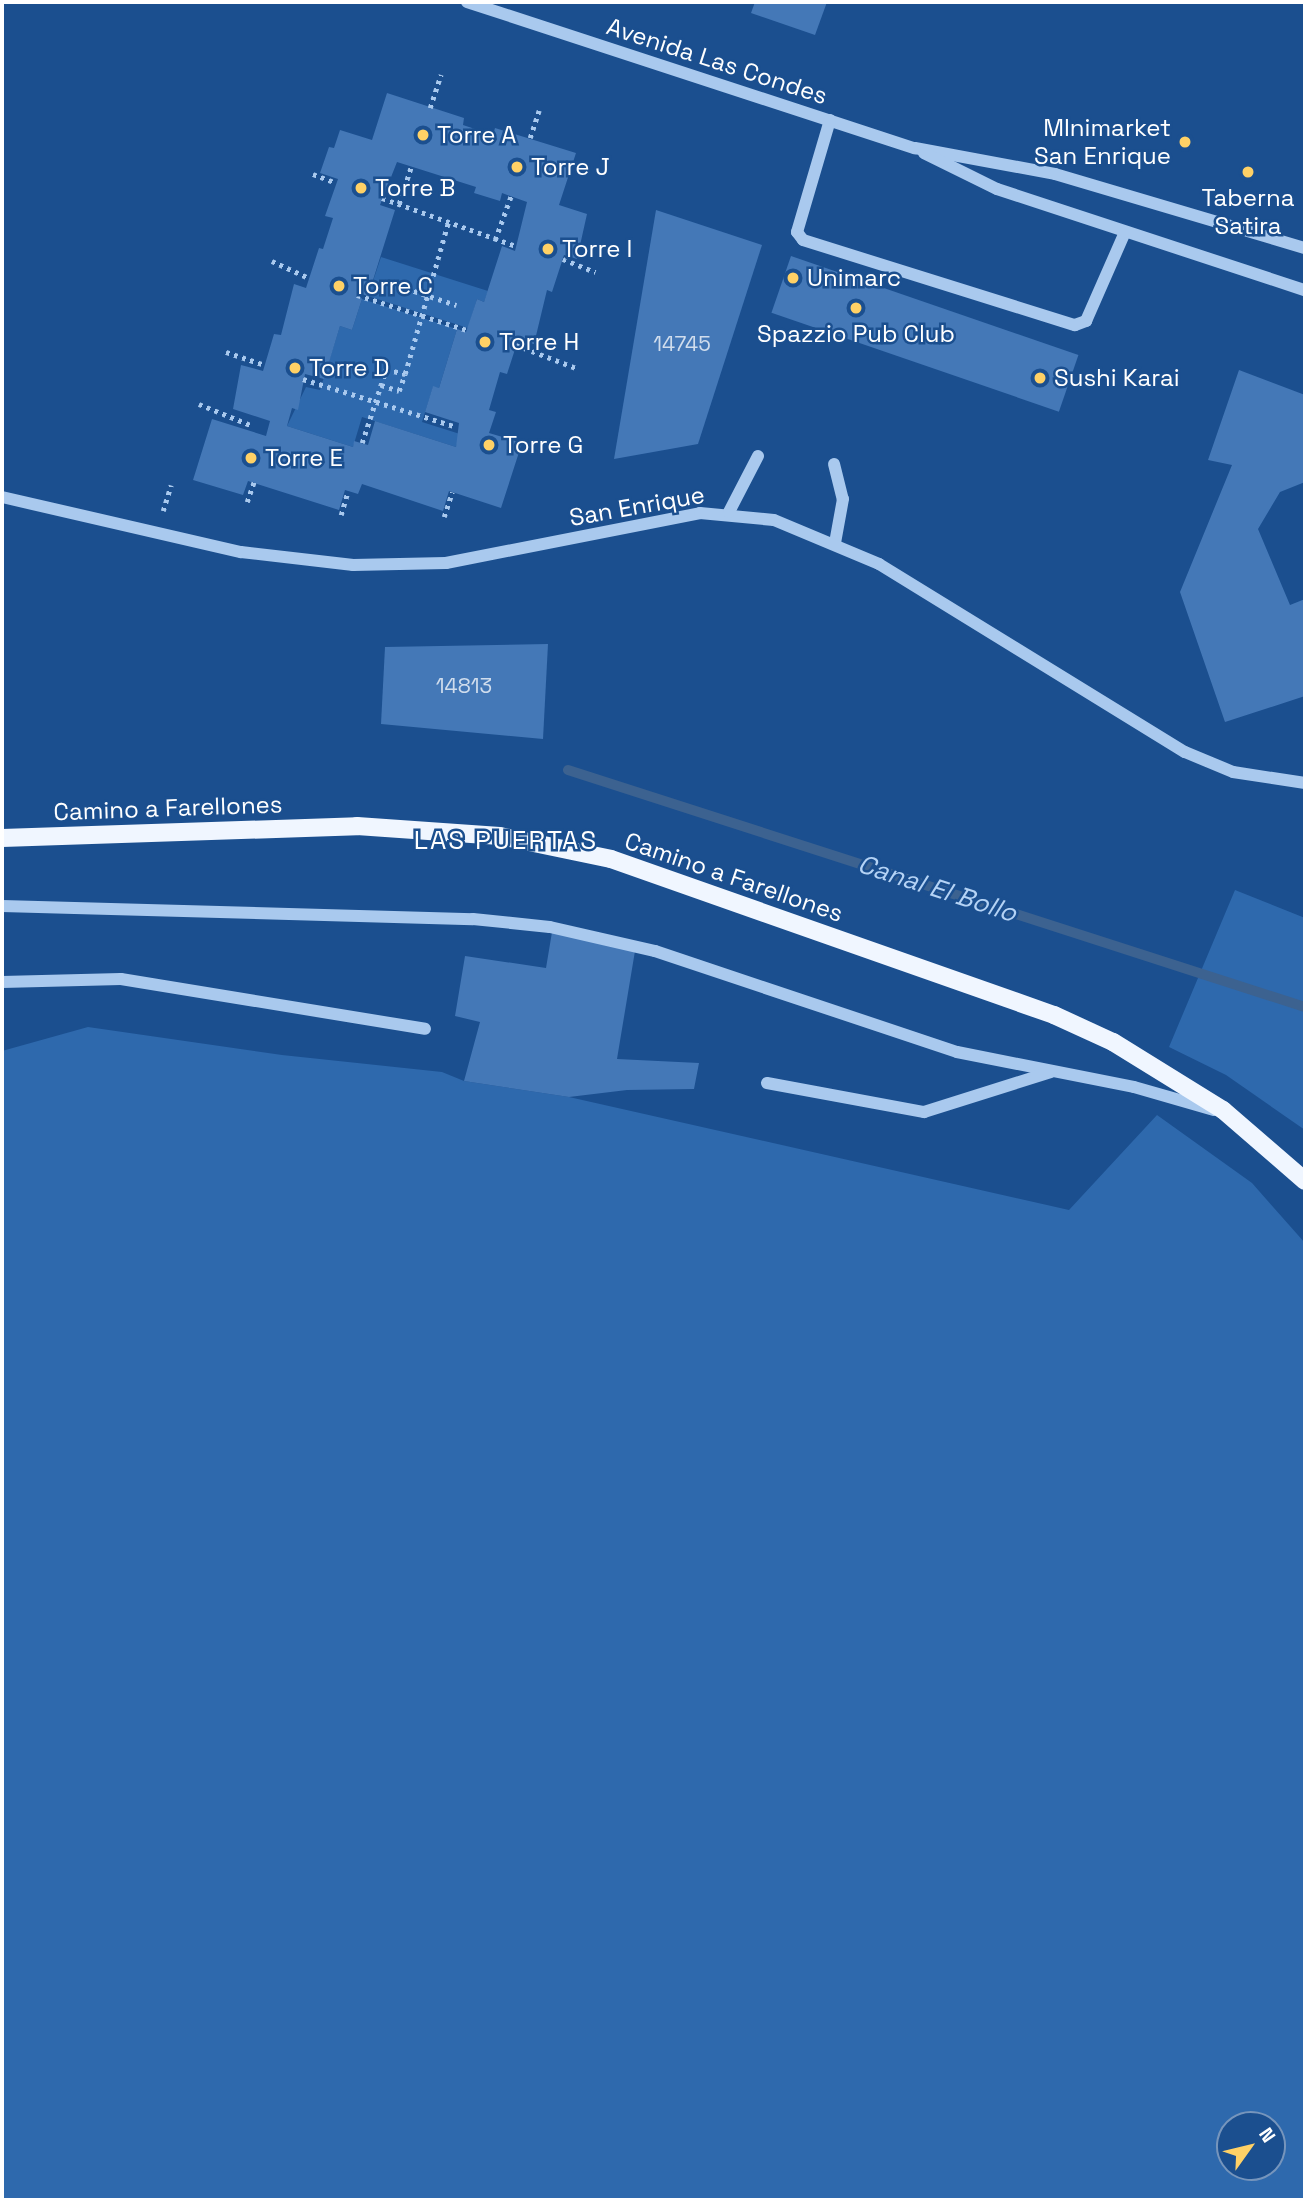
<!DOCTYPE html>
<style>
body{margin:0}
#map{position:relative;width:1307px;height:2202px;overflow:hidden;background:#1b4f8f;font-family:"Space Grotesk",sans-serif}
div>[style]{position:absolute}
.green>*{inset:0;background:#2e69ad}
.stream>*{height:10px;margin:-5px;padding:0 5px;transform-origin:5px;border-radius:5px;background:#3c6290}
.building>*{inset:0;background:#4478b7;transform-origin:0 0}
.path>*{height:4.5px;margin-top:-2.25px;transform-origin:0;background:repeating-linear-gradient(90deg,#a9c9ee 0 3.5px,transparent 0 8.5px)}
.minor>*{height:12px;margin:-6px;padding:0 6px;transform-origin:6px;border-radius:6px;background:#a9c9ee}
.major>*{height:18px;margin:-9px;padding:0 9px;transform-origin:9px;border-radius:9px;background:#f0f6ff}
.dots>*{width:19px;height:19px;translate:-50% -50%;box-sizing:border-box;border:4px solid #1b4f8f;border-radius:50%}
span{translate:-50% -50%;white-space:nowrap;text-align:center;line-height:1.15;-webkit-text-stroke:5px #1b4f8f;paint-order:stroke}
.number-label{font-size:21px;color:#d0dded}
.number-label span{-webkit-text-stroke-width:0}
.street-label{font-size:24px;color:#fff}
.poi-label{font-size:24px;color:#fff}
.right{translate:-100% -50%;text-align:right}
.left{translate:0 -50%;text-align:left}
.neighbourhood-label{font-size:26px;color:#fff;letter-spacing:2px}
.water-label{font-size:26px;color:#b5d3f5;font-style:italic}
.frame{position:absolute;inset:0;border:4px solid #fff;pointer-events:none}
.north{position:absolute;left:1216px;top:2111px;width:70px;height:70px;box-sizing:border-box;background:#1b4f8f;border:2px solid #7695bc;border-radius:50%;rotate:56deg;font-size:19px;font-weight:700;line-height:28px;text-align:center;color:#fff}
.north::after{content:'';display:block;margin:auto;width:24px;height:32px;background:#ffd166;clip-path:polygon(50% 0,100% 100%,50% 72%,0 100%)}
</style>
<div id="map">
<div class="green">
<i style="clip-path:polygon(381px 257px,488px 291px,484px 302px,477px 299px,468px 328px,368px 296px)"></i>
<i style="clip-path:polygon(362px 299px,457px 329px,439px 388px,433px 387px,422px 422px,460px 434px,456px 447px,362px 417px,353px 447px,287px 426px,306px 387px,320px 390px,340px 326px,352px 330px)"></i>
<i style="clip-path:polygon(1235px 890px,1305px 918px,1305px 1130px,1226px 1075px,1169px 1047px)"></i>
<i style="clip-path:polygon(evenodd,88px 1027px,282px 1055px,442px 1072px,464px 1081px,569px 1097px,1069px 1210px,1157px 1115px,1252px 1183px,1305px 1243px,1305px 2200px,2px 2200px,2px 1051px,88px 1027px,1230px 2125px,1272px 2125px,1272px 2167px,1230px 2167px,1230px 2125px)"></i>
</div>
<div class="stream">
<i style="left:568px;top:770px;width:774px;rotate:17.83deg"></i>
</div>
<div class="building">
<i style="clip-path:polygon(755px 2px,827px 2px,815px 35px,751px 13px)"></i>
<i style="clip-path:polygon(evenodd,387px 93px,464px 118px,463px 125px,493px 135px,495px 128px,576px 153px,559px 205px,587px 214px,577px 259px,564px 255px,552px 292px,547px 290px,534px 344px,518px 340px,507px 374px,500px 372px,489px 410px,496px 412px,489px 433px,522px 443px,501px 508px,449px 491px,443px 511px,362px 484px,358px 494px,345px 490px,339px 510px,248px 481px,243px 495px,193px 480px,212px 419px,266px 436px,270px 421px,233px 409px,241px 365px,263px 371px,274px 334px,281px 335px,294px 284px,306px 288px,319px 248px,323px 249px,333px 218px,325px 216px,338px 179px,320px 173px,329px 147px,334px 148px,340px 130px,372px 140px,387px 93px,397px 162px,476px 187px,474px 193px,500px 201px,502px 193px,527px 202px,515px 251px,502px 246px,484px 302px,477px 299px,466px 332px,457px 329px,439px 388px,433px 386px,425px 412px,459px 423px,456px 447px,375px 421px,368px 445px,354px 441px,353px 447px,287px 426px,292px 408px,298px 410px,305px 374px,324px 379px,340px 326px,352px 330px,362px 299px,358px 293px,368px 296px,395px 210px,380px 205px,397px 162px)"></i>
<i style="clip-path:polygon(656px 210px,762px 245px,698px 444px,614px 459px)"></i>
<i style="left:791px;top:256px;width:304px;height:60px;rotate:19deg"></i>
<i style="clip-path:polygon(1239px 370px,1305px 395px,1305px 482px,1280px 492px,1258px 529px,1290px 605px,1305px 599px,1305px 696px,1225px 722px,1180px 592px,1232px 465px,1208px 460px)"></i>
<i style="clip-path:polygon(548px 644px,543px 739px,381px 724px,385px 647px)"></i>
<i style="clip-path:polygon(552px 932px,635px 951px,617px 1059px,699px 1063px,694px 1089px,627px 1090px,569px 1097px,464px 1081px,480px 1022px,455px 1016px,465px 956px,546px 968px)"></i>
</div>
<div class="path">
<i style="left:430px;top:108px;width:35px;rotate:-72deg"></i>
<i style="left:530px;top:138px;width:29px;rotate:-72deg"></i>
<i style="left:313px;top:174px;width:25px;rotate:21deg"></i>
<i style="left:382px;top:198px;width:142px;rotate:19.7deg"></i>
<i style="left:399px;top:204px;width:40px;rotate:-72deg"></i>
<i style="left:495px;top:240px;width:47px;rotate:-70deg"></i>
<i style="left:563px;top:259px;width:35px;rotate:22deg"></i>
<i style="left:272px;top:261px;width:41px;rotate:24.7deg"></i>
<i style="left:390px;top:283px;width:70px;rotate:18.4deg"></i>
<i style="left:357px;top:295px;width:115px;rotate:17.7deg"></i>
<i style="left:516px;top:345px;width:64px;rotate:21deg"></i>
<i style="left:226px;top:352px;width:41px;rotate:18.4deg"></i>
<i style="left:303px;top:379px;width:161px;rotate:17.3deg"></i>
<i style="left:381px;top:385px;width:19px;rotate:18deg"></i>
<i style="left:399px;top:391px;width:18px;rotate:-71deg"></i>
<i style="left:199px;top:404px;width:58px;rotate:22.2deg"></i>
<i style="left:362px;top:443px;width:78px;rotate:-72deg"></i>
<i style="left:386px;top:369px;width:20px;rotate:15deg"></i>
<i style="left:405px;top:374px;width:157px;rotate:-74.1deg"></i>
<i style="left:247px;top:502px;width:21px;rotate:-71deg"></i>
<i style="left:163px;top:511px;width:27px;rotate:-73deg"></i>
<i style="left:341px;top:515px;width:25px;rotate:-74deg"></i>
<i style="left:444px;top:517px;width:26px;rotate:-72deg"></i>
</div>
<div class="minor">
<i style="left:467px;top:2px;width:471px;rotate:18.1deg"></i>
<i style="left:915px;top:148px;width:142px;rotate:10.5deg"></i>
<i style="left:1055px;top:174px;width:261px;rotate:16.5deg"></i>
<i style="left:830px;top:120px;width:117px;rotate:106.4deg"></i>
<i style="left:797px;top:232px;width:10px;rotate:53deg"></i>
<i style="left:803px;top:240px;width:285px;rotate:17.4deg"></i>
<i style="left:1075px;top:325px;width:12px;rotate:-20deg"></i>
<i style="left:1086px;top:321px;width:97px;rotate:-66.3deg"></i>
<i style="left:924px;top:153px;width:81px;rotate:26.3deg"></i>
<i style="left:997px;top:189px;width:324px;rotate:18.2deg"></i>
<i style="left:834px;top:464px;width:36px;rotate:76deg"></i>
<i style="left:843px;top:499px;width:45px;rotate:100.3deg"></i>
<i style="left:2px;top:497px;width:245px;rotate:13deg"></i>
<i style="left:241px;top:552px;width:113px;rotate:6.6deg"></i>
<i style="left:353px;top:565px;width:93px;rotate:-1.2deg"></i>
<i style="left:446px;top:563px;width:259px;rotate:-11.1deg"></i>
<i style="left:700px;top:513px;width:74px;rotate:5.4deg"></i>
<i style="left:774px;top:520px;width:114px;rotate:22.7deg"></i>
<i style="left:879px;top:564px;width:359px;rotate:31.6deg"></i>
<i style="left:1185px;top:752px;width:52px;rotate:22.6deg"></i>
<i style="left:1233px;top:772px;width:73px;rotate:8.7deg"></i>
<i style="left:729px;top:512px;width:63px;rotate:-62.6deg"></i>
<i style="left:2px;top:906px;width:471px;rotate:1.6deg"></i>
<i style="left:473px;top:919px;width:77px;rotate:5.9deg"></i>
<i style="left:550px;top:927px;width:108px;rotate:12.9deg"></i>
<i style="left:655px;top:951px;width:318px;rotate:18.5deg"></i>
<i style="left:957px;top:1052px;width:180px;rotate:11.2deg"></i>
<i style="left:1134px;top:1087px;width:83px;rotate:16deg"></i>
<i style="left:2px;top:982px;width:119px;rotate:-1.4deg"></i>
<i style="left:121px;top:979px;width:308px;rotate:9.3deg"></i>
<i style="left:767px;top:1083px;width:160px;rotate:10.5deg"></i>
<i style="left:924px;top:1112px;width:133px;rotate:-17.5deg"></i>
</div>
<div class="major">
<i style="left:2px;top:838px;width:355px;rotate:-1.9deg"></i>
<i style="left:357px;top:826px;width:143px;rotate:4deg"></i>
<i style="left:500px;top:836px;width:113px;rotate:11.7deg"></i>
<i style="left:611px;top:859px;width:470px;rotate:19.4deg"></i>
<i style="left:1054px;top:1015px;width:65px;rotate:24.6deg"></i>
<i style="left:1113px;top:1042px;width:129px;rotate:31.7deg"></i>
<i style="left:1223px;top:1110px;width:108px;rotate:40.9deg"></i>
</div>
<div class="dots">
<i style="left:423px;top:135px;background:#ffd166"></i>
<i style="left:1185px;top:142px;background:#ffd166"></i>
<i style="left:517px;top:167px;background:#ffd166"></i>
<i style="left:1248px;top:172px;background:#ffd166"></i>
<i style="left:361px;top:188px;background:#ffd166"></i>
<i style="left:548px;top:249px;background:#ffd166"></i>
<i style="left:793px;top:278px;background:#ffd166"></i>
<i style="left:339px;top:286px;background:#ffd166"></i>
<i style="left:856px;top:308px;background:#ffd166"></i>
<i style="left:485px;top:342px;background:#ffd166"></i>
<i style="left:295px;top:368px;background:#ffd166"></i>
<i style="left:1040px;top:378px;background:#ffd166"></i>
<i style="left:489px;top:445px;background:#ffd166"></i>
<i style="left:251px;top:458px;background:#ffd166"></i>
</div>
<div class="number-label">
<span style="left:682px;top:344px">14745</span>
<span style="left:464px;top:686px">14813</span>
</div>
<div class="street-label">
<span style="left:717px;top:61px;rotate:18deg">Avenida Las Condes</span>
<span style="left:637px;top:506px;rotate:-10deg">San Enrique</span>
<span style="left:168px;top:808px;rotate:-2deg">Camino a Farellones</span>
<span style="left:734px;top:877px;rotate:19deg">Camino a Farellones</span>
</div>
<div class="poi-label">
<span class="right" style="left:1171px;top:142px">MInimarket<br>San Enrique</span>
<span class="left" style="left:437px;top:135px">Torre A</span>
<span class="left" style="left:531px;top:167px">Torre J</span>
<span class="left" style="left:375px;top:188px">Torre B</span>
<span style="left:1248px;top:212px">Taberna<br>Satira</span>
<span class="left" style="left:562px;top:249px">Torre I</span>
<span class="left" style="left:807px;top:278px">Unimarc</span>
<span class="left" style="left:353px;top:286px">Torre C</span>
<span style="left:856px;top:334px">Spazzio Pub Club</span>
<span class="left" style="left:499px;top:342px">Torre H</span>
<span class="left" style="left:309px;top:368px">Torre D</span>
<span class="left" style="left:1054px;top:378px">Sushi Karai</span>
<span class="left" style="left:503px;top:445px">Torre G</span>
<span class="left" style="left:265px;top:458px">Torre E</span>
</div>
<div class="neighbourhood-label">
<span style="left:506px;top:841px">LAS PUERTAS</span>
</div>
<div class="water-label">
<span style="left:937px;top:889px;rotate:18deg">Canal El Bollo</span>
</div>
<div class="frame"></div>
<div class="north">N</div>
</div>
